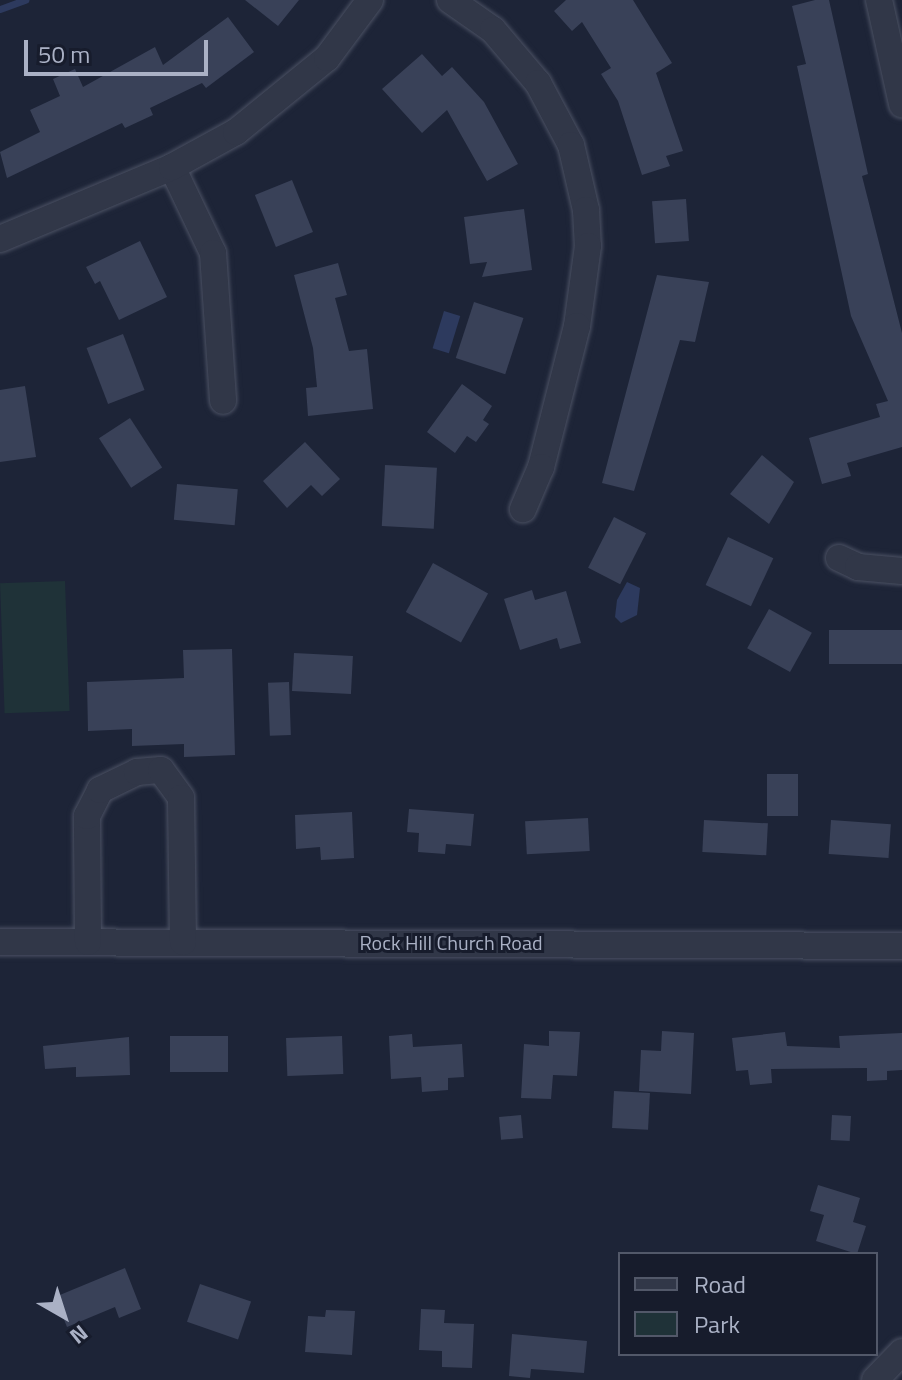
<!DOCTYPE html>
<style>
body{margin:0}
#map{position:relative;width:902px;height:1380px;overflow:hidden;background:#1d2437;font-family:"Titillium Web",sans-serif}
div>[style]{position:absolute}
.green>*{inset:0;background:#1f3238;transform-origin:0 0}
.water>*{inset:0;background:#2d3a5e;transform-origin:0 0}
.stream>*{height:7px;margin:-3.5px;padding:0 3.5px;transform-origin:3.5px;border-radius:3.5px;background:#2d3a5e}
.building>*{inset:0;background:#394158;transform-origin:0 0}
.roads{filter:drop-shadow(0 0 2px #4b5163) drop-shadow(0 0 2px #4b5163)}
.minor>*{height:26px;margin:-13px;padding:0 13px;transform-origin:13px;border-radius:13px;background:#313748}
span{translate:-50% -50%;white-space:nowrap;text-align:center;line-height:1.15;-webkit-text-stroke:6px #171c2c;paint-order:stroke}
.street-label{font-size:20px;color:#aab1c5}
.legend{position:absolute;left:618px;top:1252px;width:260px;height:104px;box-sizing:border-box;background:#171c2c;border:2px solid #525869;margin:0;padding:10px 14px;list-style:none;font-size:24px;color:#aab1c5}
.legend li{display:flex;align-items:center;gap:16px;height:40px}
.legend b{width:40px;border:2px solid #525869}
.north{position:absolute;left:24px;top:1276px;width:80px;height:80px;-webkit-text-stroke:6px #171c2c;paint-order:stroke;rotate:141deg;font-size:22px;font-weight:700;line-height:32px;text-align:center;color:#aab1c5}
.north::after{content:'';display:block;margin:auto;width:28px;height:36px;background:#aab1c5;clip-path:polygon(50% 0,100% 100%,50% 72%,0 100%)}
.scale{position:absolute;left:24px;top:40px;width:184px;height:36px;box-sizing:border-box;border:4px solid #aab1c5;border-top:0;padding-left:10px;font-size:24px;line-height:28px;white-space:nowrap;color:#aab1c5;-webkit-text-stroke:6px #171c2c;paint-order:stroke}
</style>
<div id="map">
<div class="green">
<i style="left:65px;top:581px;width:130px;height:65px;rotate:88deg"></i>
</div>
<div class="water">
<i style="left:444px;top:311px;width:17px;height:39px;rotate:17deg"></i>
<i style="clip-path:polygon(627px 582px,640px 588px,637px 615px,621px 623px,615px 617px,617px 600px)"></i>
</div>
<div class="stream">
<i style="left:0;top:9px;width:27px;rotate:-20deg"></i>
</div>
<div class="building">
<i style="clip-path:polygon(245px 0,299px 0,278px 26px)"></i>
<i style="clip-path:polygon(566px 0,633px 0,672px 63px,656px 73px,683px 151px,666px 156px,670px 166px,642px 175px,618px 101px,601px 74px,611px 68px,582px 22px,572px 31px,554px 11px)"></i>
<i style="clip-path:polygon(815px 0,829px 0,868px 174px,862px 176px,902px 333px,902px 447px,847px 463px,851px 476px,822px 484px,809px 438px,880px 417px,876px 404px,888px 401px,851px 316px,797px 66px,806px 64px,792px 6px)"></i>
<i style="clip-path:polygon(228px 17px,254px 52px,206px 88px,202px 83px,150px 108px,153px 115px,125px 128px,122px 123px,7px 178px,0 152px,40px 132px,30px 110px,60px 96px,53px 79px,75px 69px,83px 87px,155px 47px,163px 65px)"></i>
<i style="clip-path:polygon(422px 54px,442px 76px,452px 67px,484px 102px,518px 164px,487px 181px,447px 110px,422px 133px,382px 89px)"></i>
<i style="left:292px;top:180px;width:56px;height:40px;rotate:68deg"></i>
<i style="left:686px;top:199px;width:42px;height:34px;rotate:86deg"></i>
<i style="clip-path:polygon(524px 209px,532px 270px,482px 277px,487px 262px,470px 264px,464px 217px)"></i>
<i style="clip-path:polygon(140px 241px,167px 297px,119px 320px,100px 281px,95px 284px,86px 267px)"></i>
<i style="clip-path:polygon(338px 263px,347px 295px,335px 298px,349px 351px,367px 349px,373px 409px,308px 416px,306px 388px,317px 387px,313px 348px,294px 275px)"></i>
<i style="clip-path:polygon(657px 275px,709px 282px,695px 342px,680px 340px,634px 491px,602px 483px)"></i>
<i style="left:474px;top:302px;width:52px;height:59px;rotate:18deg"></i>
<i style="left:123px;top:334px;width:60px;height:39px;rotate:69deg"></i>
<i style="clip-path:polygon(462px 384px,492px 406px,483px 420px,489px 424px,476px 442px,467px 436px,455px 453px,427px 432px)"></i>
<i style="clip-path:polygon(25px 386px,36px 457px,0 462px,0 390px)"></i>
<i style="left:130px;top:418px;width:59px;height:37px;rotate:57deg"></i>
<i style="clip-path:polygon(305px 442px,340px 479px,322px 496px,311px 485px,287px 508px,263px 481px)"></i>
<i style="clip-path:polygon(762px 455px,794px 482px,769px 524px,730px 494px)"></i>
<i style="left:385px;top:465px;width:52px;height:61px;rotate:3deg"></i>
<i style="left:177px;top:484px;width:61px;height:36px;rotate:5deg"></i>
<i style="left:614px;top:517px;width:36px;height:57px;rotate:27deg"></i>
<i style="left:728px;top:537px;width:50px;height:53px;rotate:25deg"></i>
<i style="left:433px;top:563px;width:63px;height:56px;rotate:29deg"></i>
<i style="clip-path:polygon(532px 590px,535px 600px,566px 591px,581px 643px,560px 649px,557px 638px,520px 650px,504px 599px)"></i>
<i style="left:769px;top:609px;width:49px;height:45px;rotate:29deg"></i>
<i style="left:902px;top:630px;width:34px;height:73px;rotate:90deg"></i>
<i style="clip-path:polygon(232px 649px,235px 755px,184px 757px,184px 744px,132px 746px,132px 729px,88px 731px,87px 682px,184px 678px,183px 650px)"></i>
<i style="left:294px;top:653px;width:59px;height:38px;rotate:3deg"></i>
<i style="left:289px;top:682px;width:53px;height:21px;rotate:88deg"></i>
<i style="left:798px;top:774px;width:42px;height:31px;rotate:90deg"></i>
<i style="clip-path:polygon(409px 809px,474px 814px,471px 846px,446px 844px,445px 854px,418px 852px,419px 833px,407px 832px)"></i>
<i style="clip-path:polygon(352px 812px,354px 858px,321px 860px,320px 847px,296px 849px,295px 815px)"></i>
<i style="left:588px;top:818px;width:33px;height:63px;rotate:87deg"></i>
<i style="left:704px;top:820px;width:64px;height:32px;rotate:3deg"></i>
<i style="left:831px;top:820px;width:60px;height:34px;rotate:4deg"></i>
<i style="clip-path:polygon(549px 1031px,580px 1032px,577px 1076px,553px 1075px,551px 1099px,521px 1098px,524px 1044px,549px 1046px)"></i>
<i style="clip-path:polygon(662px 1031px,694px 1033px,691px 1094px,639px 1091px,641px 1050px,661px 1051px)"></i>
<i style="clip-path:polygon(785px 1032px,787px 1046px,840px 1048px,839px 1036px,902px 1033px,902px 1070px,887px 1071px,887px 1080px,867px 1081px,867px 1068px,771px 1069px,772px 1083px,750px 1085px,748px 1070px,736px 1071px,732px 1038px)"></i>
<i style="clip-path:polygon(412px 1034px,413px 1047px,462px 1044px,464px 1077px,448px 1078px,448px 1090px,422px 1092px,421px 1077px,391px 1079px,389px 1036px)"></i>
<i style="left:228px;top:1036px;width:36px;height:58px;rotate:90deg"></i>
<i style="left:342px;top:1036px;width:38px;height:56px;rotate:88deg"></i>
<i style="clip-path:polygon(129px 1037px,130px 1075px,76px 1077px,76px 1067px,45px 1069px,43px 1046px)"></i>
<i style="left:614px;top:1091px;width:36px;height:37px;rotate:3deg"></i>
<i style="left:521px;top:1115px;width:23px;height:22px;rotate:85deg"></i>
<i style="left:832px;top:1115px;width:19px;height:25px;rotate:3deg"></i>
<i style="clip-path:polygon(818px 1185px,860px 1198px,853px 1222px,866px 1226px,857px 1254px,816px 1241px,824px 1215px,810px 1211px)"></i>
<i style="clip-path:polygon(125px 1268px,141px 1309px,119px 1318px,115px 1307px,67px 1327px,55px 1297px)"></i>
<i style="left:200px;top:1284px;width:54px;height:40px;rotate:19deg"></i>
<i style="clip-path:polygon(421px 1309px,445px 1310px,444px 1323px,474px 1324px,472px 1368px,442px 1367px,442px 1351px,419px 1350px)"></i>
<i style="clip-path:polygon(326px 1310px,355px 1311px,352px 1355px,305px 1352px,308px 1316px,325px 1317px)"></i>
<i style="clip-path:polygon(512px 1334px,587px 1341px,584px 1373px,531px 1369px,530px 1378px,509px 1376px)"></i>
</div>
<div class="roads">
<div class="minor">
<i style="left:450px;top:0;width:52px;rotate:34.9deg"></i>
<i style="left:493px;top:30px;width:70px;rotate:49.7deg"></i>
<i style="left:538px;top:83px;width:70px;rotate:62deg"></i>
<i style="left:571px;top:145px;width:67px;rotate:77deg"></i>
<i style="left:586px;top:210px;width:36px;rotate:87deg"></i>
<i style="left:588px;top:246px;width:81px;rotate:97.8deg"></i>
<i style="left:577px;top:326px;width:146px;rotate:104.3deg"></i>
<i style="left:541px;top:467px;width:46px;rotate:113.2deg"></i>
<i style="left:879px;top:0;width:107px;rotate:77.5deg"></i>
<i style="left:172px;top:167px;width:95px;rotate:64.5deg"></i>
<i style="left:213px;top:253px;width:148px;rotate:86.1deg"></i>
<i style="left:0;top:239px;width:186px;rotate:-22.7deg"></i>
<i style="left:172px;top:167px;width:73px;rotate:-28.7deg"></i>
<i style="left:236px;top:132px;width:117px;rotate:-39.1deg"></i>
<i style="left:327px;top:58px;width:72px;rotate:-53.4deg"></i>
<i style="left:839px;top:558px;width:21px;rotate:25deg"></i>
<i style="left:858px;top:567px;width:44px;rotate:5.2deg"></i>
<i style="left:0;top:942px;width:902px;rotate:0.25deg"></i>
<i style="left:88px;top:942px;width:126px;rotate:-90.5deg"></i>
<i style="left:87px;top:816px;width:29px;rotate:-63deg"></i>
<i style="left:100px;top:790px;width:41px;rotate:-25.9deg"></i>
<i style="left:137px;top:772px;width:24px;rotate:-5deg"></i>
<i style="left:161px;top:770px;width:34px;rotate:54deg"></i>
<i style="left:181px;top:798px;width:144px;rotate:89.2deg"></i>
<i style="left:875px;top:1380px;width:39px;rotate:-46deg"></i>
</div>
</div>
<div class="street-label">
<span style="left:451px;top:942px">Rock Hill Church Road</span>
</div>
<ul class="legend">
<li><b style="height:10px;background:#313748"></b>Road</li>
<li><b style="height:22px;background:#1f3238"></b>Park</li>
</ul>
<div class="north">N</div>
<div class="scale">50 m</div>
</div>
